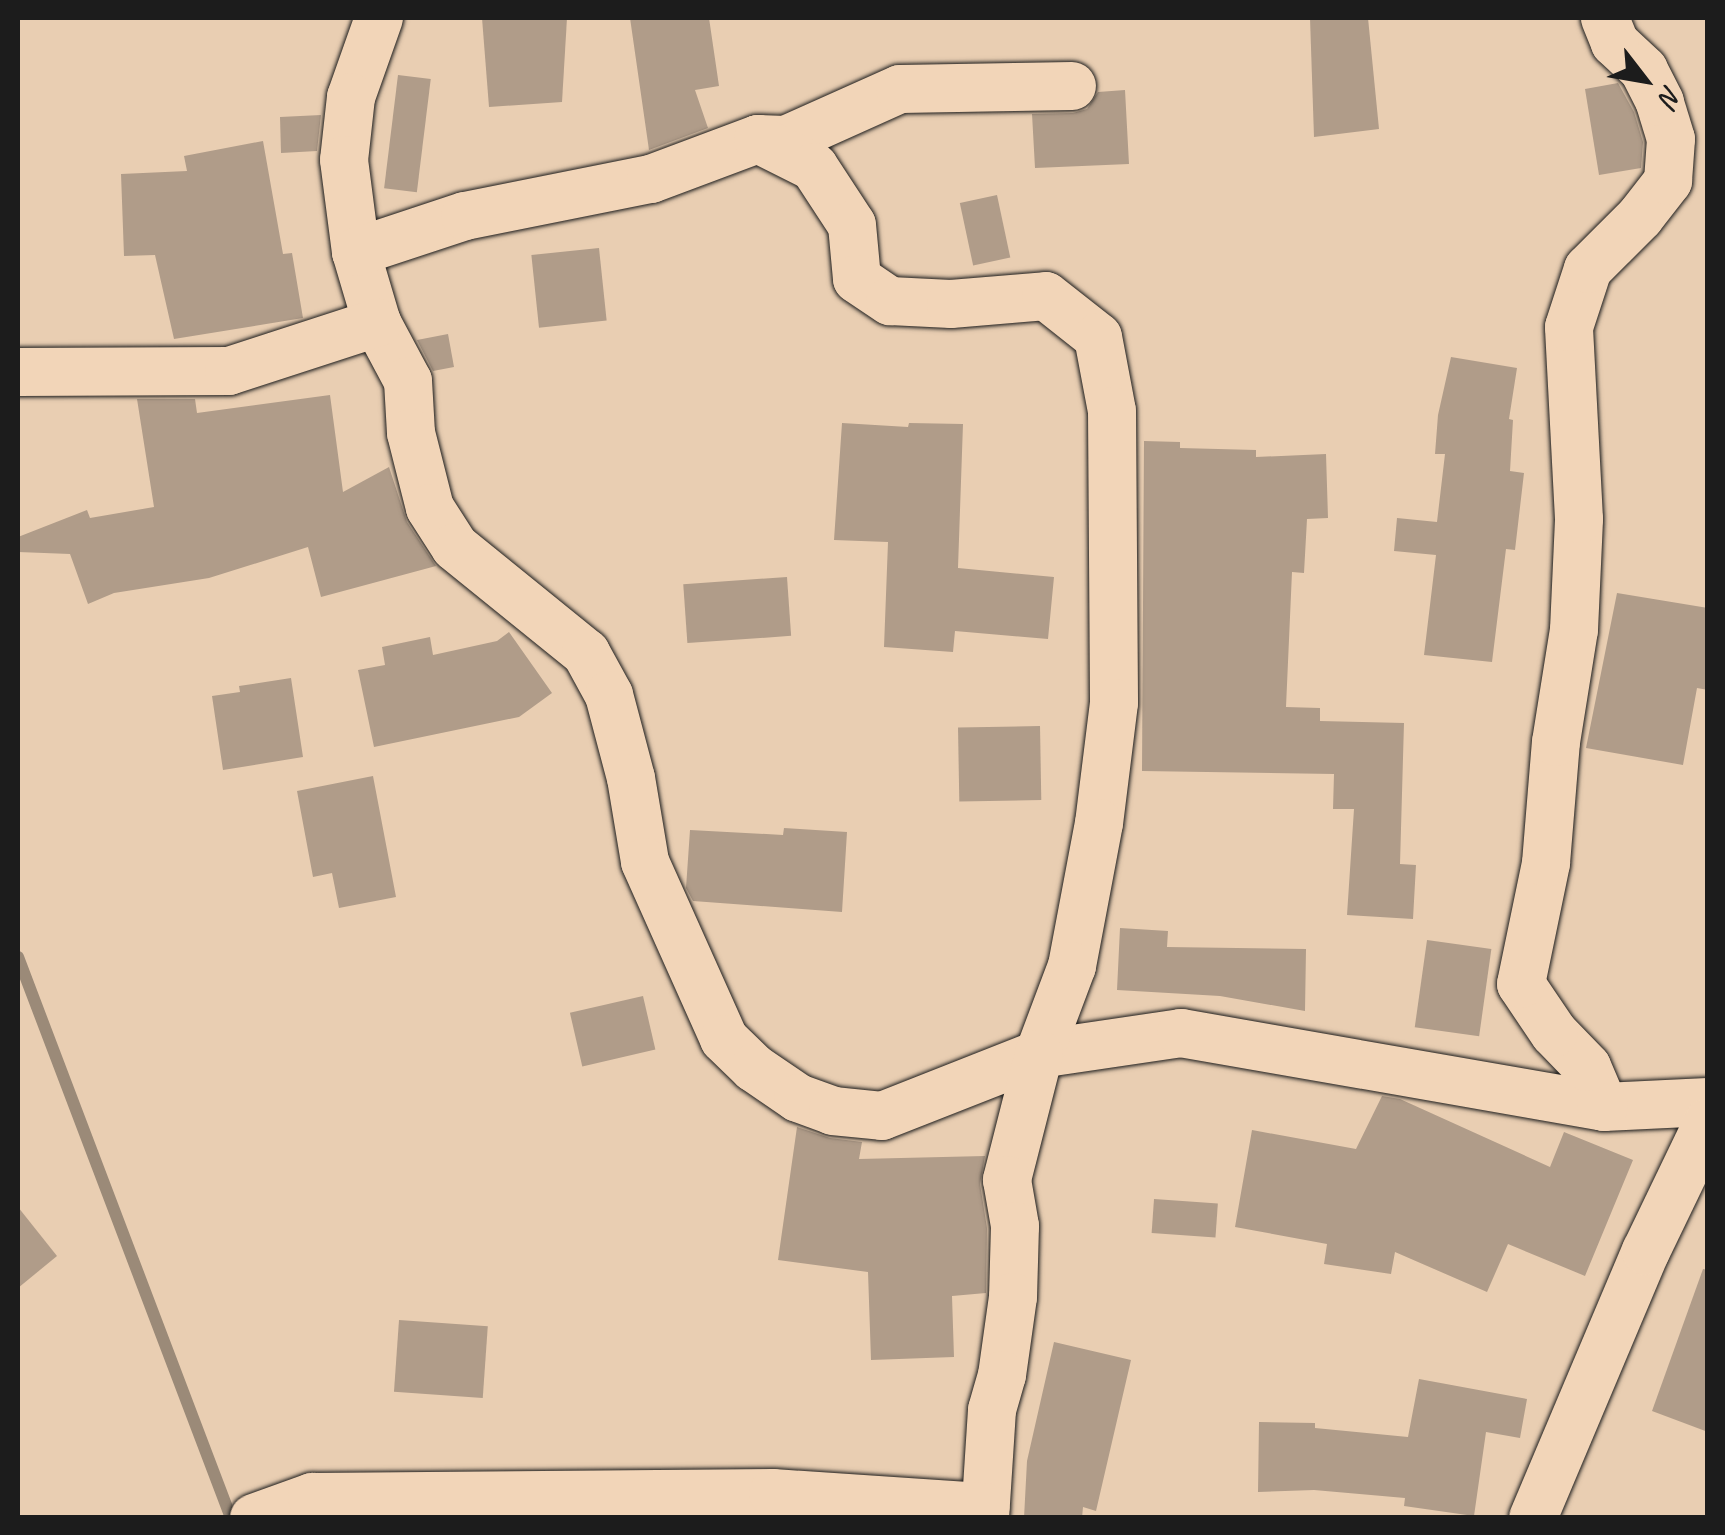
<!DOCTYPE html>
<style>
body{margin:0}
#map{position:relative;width:1725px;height:1535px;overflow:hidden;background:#e9ceb2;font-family:Caveat,sans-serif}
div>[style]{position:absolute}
.stream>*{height:12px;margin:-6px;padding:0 6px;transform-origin:6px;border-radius:6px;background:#9b8a78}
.building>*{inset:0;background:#b09c89;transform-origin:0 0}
.roads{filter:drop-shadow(0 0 2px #1c1c1c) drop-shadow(0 0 2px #1c1c1c)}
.minor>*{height:48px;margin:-24px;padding:0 24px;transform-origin:24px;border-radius:24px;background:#f2d5b8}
span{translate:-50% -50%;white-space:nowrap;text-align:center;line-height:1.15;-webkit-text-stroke:10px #f2d5b8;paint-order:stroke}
.frame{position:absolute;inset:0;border:20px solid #1c1c1c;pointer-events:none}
.north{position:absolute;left:1595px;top:30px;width:100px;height:100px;-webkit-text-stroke:8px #f2d5b8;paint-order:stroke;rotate:121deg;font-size:28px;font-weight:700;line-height:40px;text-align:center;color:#1c1c1c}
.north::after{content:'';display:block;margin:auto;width:35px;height:45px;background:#1c1c1c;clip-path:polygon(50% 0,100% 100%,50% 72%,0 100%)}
</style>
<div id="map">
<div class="stream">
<i style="left:18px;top:957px;width:600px;rotate:69.21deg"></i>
</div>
<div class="building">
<i style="clip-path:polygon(482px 18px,567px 18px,562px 102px,489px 107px)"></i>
<i style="clip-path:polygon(630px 18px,709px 18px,719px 86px,695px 90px,708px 128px,649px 150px)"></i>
<i style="clip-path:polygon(1310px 18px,1368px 18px,1379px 129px,1314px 137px)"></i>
<i style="left:398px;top:75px;width:33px;height:114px;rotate:7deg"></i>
<i style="clip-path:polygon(1618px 83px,1634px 112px,1643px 142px,1641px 168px,1599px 175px,1585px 89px)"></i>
<i style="clip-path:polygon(1125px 90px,1129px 164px,1035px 168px,1032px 114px,1073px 113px,1087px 109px,1098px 92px)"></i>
<i style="clip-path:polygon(321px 115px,317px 151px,281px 153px,280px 117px)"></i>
<i style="clip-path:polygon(263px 141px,283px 254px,292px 253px,303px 318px,174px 339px,155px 255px,124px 256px,121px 174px,187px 171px,184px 156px)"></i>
<i style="left:997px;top:195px;width:64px;height:38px;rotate:78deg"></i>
<i style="left:599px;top:248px;width:73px;height:68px;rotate:84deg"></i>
<i style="clip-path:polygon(448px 334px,454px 367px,433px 371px,417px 340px)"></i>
<i style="clip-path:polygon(1451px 357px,1517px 368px,1509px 419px,1513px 420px,1510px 471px,1524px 473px,1515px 550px,1506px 549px,1492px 662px,1424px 655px,1436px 555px,1394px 551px,1397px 518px,1437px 522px,1445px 454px,1435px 454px,1438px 415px)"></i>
<i style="clip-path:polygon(330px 395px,343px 492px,389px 467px,407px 522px,436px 566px,321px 597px,308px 547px,209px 578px,114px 593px,88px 604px,70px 554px,18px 552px,18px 537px,87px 510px,90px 518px,154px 507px,137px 399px,195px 399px,197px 413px)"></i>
<i style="clip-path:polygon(842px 423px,908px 427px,909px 423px,963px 424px,958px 568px,1054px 577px,1048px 639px,955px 631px,953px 652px,884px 647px,888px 542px,834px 540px)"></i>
<i style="clip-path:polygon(1144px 441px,1180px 442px,1180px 448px,1256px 450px,1256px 457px,1326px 454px,1328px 518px,1307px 519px,1304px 573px,1292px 572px,1286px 707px,1320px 708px,1320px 721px,1404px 723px,1400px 864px,1416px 865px,1413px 919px,1347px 915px,1354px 809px,1333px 809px,1334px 774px,1142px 771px)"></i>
<i style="left:787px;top:577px;width:59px;height:104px;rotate:86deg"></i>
<i style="clip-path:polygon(1617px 593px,1708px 608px,1708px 690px,1697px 688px,1683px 765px,1586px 748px)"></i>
<i style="clip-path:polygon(509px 632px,552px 693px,519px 717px,374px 747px,358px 670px,385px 665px,382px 647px,430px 637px,433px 655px,497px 641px)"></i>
<i style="clip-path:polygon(291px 678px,303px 757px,223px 770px,212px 696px,240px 692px,239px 686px)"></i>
<i style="left:1040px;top:726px;width:74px;height:82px;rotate:89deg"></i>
<i style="clip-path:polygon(373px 776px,396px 897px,339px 908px,332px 873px,313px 877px,297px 791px)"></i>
<i style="clip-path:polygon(784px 828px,847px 832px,842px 912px,693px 901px,686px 888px,690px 830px,783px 835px)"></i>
<i style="clip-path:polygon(1120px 928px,1168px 931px,1167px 947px,1306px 949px,1305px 1011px,1220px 996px,1117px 990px)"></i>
<i style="left:1427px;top:940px;width:65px;height:88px;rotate:8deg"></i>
<i style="left:643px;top:996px;width:55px;height:75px;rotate:77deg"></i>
<i style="clip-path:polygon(1382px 1096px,1400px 1099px,1550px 1167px,1564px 1132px,1633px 1160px,1585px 1276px,1508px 1244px,1487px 1292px,1395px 1252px,1391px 1274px,1324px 1264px,1327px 1244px,1235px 1227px,1252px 1130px,1356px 1149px)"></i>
<i style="clip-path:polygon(797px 1127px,830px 1138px,862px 1142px,859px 1159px,985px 1156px,980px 1184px,987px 1228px,986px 1293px,952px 1296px,954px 1357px,871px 1360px,868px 1272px,778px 1260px)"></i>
<i style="left:1154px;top:1199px;width:64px;height:34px;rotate:4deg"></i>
<i style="clip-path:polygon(18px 1207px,57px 1256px,18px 1288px)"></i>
<i style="clip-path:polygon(1703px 1269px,1708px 1270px,1708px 1432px,1652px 1411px)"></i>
<i style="left:399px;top:1320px;width:89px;height:72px;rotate:4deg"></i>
<i style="clip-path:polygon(1054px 1342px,1131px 1360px,1096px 1511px,1083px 1507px,1082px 1518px,1024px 1518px,1027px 1461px)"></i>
<i style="clip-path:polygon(1419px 1379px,1527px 1399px,1520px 1438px,1486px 1432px,1474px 1516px,1404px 1506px,1405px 1498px,1314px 1490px,1258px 1492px,1259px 1422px,1315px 1423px,1315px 1428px,1408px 1437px)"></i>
</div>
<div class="roads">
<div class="minor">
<i style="left:379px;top:18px;width:84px;rotate:109.5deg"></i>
<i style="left:351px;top:97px;width:63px;rotate:96.3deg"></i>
<i style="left:344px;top:160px;width:93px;rotate:82.6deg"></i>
<i style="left:356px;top:252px;width:74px;rotate:73.5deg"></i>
<i style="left:377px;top:323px;width:66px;rotate:61.9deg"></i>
<i style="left:408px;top:381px;width:52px;rotate:86.7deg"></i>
<i style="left:411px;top:433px;width:77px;rotate:75.8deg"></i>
<i style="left:430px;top:508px;width:46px;rotate:57.3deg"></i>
<i style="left:455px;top:547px;width:169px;rotate:39deg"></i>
<i style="left:586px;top:653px;width:48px;rotate:61.3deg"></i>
<i style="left:609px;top:695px;width:86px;rotate:75.2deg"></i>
<i style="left:631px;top:778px;width:85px;rotate:80.5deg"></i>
<i style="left:645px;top:862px;width:194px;rotate:65.9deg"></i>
<i style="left:724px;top:1039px;width:42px;rotate:44deg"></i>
<i style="left:754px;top:1068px;width:53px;rotate:34.3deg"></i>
<i style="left:798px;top:1098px;width:37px;rotate:20deg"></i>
<i style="left:833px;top:1111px;width:49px;rotate:5.8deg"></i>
<i style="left:882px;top:1116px;width:169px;rotate:-21.5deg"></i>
<i style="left:1039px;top:1054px;width:144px;rotate:-8.4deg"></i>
<i style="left:1181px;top:1033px;width:429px;rotate:9.9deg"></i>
<i style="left:1604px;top:1107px;width:104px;rotate:-2.8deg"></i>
<i style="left:758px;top:139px;width:28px;rotate:2deg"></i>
<i style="left:786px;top:140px;width:125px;rotate:-24.1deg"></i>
<i style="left:900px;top:89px;width:172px;rotate:-1deg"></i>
<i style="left:356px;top:252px;width:115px;rotate:-18.3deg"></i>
<i style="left:465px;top:216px;width:190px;rotate:-11.3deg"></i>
<i style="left:651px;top:179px;width:114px;rotate:-20.5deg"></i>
<i style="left:758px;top:139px;width:63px;rotate:26.6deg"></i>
<i style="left:814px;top:167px;width:69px;rotate:56.8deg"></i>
<i style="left:852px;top:225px;width:54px;rotate:84.7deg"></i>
<i style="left:857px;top:279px;width:40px;rotate:34deg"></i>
<i style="left:890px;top:301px;width:61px;rotate:2.8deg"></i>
<i style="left:951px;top:304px;width:95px;rotate:-4.8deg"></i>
<i style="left:1046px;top:296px;width:66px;rotate:38.3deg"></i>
<i style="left:1098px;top:337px;width:75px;rotate:79.3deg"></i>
<i style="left:1112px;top:411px;width:292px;rotate:89.6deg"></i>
<i style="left:1114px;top:703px;width:121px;rotate:97.1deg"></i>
<i style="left:1099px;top:823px;width:146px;rotate:100.7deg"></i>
<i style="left:1072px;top:966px;width:94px;rotate:110.6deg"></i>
<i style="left:1039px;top:1054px;width:130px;rotate:104.3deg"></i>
<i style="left:1007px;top:1180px;width:47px;rotate:80.1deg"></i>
<i style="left:1015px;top:1226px;width:71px;rotate:91.6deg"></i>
<i style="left:1013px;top:1297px;width:79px;rotate:98deg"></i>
<i style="left:1002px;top:1375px;width:36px;rotate:106deg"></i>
<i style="left:992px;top:1410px;width:108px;rotate:93.7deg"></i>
<i style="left:18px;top:372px;width:211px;rotate:-0.3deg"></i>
<i style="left:229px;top:371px;width:156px;rotate:-18deg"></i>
<i style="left:1604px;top:1107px;width:43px;rotate:-113deg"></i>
<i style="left:1587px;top:1067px;width:47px;rotate:-134.1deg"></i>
<i style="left:1554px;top:1033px;width:59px;rotate:-124deg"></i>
<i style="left:1521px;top:984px;width:124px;rotate:-78.3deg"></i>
<i style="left:1546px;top:863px;width:121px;rotate:-85.3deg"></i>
<i style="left:1556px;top:742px;width:113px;rotate:-80.9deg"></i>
<i style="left:1574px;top:630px;width:111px;rotate:-87.4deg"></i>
<i style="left:1579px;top:519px;width:192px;rotate:-93deg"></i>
<i style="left:1569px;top:327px;width:61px;rotate:-71.9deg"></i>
<i style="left:1588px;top:269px;width:74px;rotate:-45deg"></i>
<i style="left:1640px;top:217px;width:46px;rotate:-52.1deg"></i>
<i style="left:1668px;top:181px;width:42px;rotate:-85.9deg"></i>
<i style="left:1671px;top:139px;width:39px;rotate:-107deg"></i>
<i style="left:1660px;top:102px;width:36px;rotate:-117deg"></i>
<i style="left:1644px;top:70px;width:40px;rotate:-137deg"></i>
<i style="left:1615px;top:43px;width:27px;rotate:-112deg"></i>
<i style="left:254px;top:1518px;width:62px;rotate:-19.9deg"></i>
<i style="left:312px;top:1497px;width:461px;rotate:-0.5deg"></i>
<i style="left:773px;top:1493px;width:213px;rotate:3.8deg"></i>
<i style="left:1533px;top:1518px;width:290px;rotate:-67.1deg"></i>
<i style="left:1646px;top:1251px;width:143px;rotate:-64.3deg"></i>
</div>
</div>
<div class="frame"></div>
<div class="north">N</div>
</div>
